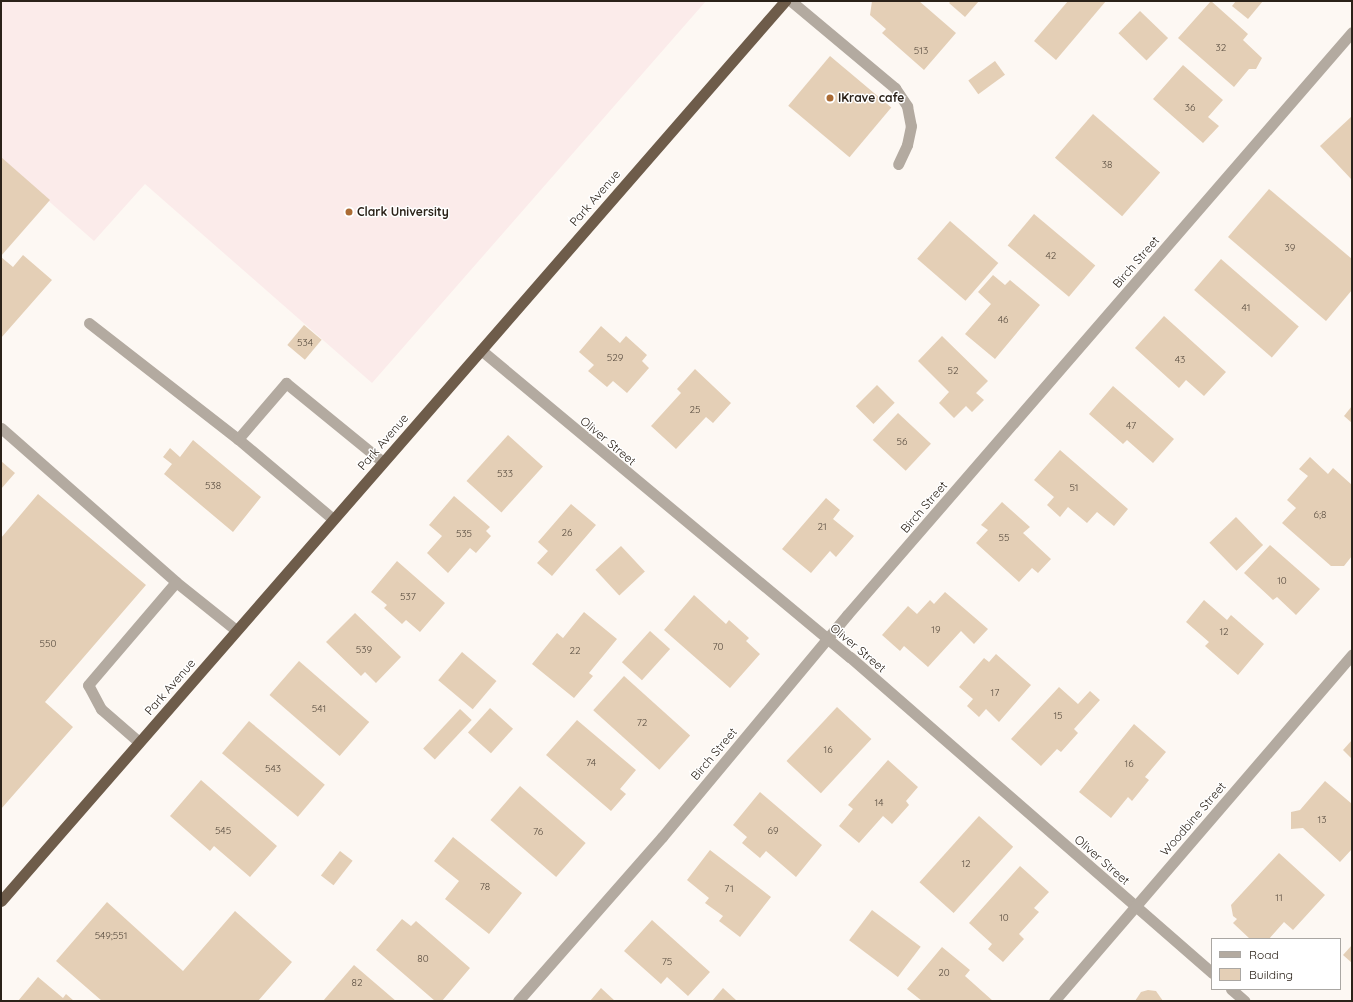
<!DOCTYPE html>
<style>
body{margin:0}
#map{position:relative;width:1353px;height:1002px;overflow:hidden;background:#fdf8f3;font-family:Quicksand,sans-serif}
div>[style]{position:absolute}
.education>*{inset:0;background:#fbebea}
.building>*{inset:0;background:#e4cfb6;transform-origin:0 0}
.service>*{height:11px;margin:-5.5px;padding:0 5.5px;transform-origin:5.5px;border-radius:5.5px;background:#b3aaa0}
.minor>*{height:11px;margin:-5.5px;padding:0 5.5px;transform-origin:5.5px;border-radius:5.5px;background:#b3aaa0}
.trunk>*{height:11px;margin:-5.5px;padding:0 5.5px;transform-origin:5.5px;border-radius:5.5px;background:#6e5c4a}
.dots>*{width:11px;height:11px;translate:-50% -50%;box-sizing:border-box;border:2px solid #fff;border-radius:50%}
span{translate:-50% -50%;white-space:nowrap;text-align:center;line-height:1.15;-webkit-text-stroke:3px #fff;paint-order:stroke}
.number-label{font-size:10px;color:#594d40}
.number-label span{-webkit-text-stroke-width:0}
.poi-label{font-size:12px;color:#2b2219;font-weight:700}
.left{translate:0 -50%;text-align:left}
.street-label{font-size:12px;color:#2b2219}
.frame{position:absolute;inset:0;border:2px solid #2b2219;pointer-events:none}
.legend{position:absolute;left:1211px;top:938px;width:130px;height:52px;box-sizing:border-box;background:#fff;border:1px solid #aaa7a3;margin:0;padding:5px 7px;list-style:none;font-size:12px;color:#2b2219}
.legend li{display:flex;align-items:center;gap:8px;height:20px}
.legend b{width:20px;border:1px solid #aaa7a3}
</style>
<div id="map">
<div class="education">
<i style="clip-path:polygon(1px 1px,706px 1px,372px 383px,145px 184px,94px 241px,1px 159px)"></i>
</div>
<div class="building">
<i style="clip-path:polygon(872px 1px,919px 1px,956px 33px,924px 70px,882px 33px,886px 29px,870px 15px)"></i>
<i style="clip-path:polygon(951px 1px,979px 1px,965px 17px,949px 3px)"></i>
<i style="clip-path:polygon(1068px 1px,1106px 1px,1056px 60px,1034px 41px)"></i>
<i style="clip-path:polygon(1211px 1px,1248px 34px,1243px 40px,1262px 58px,1256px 69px,1249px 69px,1234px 87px,1178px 38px)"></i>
<i style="clip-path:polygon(1236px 1px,1263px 1px,1248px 19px,1232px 6px)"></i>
<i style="left:1140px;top:11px;width:39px;height:31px;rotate:44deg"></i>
<i style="left:830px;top:56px;width:80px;height:65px;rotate:40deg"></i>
<i style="left:995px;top:61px;width:17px;height:33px;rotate:54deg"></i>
<i style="clip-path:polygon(1183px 65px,1223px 100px,1208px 117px,1219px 126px,1203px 143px,1153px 99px)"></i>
<i style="left:1093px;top:114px;width:89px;height:58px;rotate:41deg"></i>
<i style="clip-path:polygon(1352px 116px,1352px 180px,1320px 146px)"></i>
<i style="clip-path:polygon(1px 157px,50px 200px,1px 256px)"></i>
<i style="clip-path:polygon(1269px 189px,1352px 259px,1352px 290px,1326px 321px,1228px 237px)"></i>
<i style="left:1034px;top:214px;width:80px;height:41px;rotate:40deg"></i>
<i style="left:950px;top:221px;width:64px;height:50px;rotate:41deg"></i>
<i style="clip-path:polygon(23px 255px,52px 280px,1px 338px,1px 257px,13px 267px)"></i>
<i style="left:1221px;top:259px;width:103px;height:41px;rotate:41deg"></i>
<i style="clip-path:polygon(993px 275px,1005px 285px,1010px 280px,1040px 305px,995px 359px,965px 334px,991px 304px,978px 292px)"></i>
<i style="clip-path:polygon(1164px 316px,1226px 372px,1204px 396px,1186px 380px,1179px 388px,1135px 348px)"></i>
<i style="left:304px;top:325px;width:23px;height:26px;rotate:40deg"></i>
<i style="clip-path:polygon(601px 326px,620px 343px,626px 336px,647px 355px,642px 361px,649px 368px,627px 393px,613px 381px,607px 387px,588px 371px,594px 365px,579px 352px)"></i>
<i style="clip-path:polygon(942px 336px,988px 381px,976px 393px,984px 400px,972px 412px,966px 406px,954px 418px,939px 403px,949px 392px,918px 361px)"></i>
<i style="clip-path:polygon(695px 369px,731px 403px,713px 423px,706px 417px,676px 449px,651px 426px,681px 393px,677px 389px)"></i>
<i style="left:877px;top:385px;width:25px;height:30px;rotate:45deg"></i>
<i style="clip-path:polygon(1113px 386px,1174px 439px,1153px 463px,1127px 440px,1123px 444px,1089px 414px)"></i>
<i style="clip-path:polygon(1352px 406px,1352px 423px,1344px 416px)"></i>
<i style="left:898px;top:413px;width:45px;height:37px;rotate:43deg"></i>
<i style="left:508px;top:435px;width:47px;height:62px;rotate:42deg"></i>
<i style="clip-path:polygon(193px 440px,261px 497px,233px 532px,164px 474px,172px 464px,163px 457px,170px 448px,180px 457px)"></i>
<i style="clip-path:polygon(1060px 450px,1128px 509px,1114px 526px,1097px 512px,1087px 523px,1068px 507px,1060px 517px,1047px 505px,1054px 497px,1034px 480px)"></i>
<i style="clip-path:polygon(1310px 457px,1328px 474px,1333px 468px,1352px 485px,1352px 556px,1344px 566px,1331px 566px,1282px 523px,1296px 508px,1287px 500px,1308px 476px,1299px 469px)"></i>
<i style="clip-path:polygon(1px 461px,15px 473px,1px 489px)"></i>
<i style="clip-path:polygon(38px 494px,146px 585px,45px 702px,73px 727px,1px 809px,1px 538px)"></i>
<i style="clip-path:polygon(454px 496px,490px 527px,486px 531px,491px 536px,476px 553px,470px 548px,448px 573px,427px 553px,442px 536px,429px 525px)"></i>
<i style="clip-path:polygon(826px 498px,840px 510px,833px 519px,854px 536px,836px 557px,830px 551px,811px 573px,782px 549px)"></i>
<i style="clip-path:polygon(1002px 502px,1030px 527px,1023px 533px,1051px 559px,1038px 573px,1032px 568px,1019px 582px,976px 543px,988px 530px,981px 525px)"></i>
<i style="clip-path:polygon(571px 504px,596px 525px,552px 576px,537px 563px,548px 551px,538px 542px)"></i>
<i style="left:1236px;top:517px;width:39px;height:37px;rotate:46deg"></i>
<i style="clip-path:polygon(1270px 545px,1320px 589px,1296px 615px,1277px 597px,1273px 600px,1244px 573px)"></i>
<i style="left:621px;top:546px;width:35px;height:35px;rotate:47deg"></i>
<i style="clip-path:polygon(397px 561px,445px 603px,420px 632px,406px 620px,402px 624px,384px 608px,387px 605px,371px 592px)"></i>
<i style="clip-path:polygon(945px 592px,988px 629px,974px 644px,961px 631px,928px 667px,904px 646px,900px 651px,882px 635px,908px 606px,917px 614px,930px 600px,934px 604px)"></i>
<i style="clip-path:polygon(694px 595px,726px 624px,729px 620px,749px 638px,746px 641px,760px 654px,730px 688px,664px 630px)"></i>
<i style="clip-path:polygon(1204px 600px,1227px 620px,1231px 615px,1264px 644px,1238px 675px,1205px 646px,1209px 642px,1186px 622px)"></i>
<i style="clip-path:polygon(584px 612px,617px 639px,589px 673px,593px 676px,574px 698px,532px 664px,557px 633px,563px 638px)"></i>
<i style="clip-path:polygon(355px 613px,401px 657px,376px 683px,365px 672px,361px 676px,326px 642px)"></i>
<i style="left:650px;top:631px;width:27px;height:42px;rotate:42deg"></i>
<i style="left:462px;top:652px;width:45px;height:37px;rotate:40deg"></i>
<i style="clip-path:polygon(996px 654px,1031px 685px,999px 722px,986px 709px,979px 717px,967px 706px,973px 699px,959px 687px,984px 658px,989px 662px)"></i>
<i style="left:299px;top:661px;width:93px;height:45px;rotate:41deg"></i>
<i style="left:624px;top:676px;width:89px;height:46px;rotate:42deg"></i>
<i style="clip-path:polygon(1059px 687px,1078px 704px,1090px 691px,1100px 700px,1074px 729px,1078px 733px,1061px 752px,1057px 749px,1041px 766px,1011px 739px)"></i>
<i style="left:837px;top:707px;width:47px;height:74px;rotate:43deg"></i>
<i style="left:490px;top:708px;width:31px;height:33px;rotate:42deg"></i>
<i style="left:460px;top:709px;width:16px;height:54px;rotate:43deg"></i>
<i style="clip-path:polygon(577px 720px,636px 770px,620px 789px,626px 794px,611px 811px,546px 755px)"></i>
<i style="left:249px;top:721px;width:99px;height:42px;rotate:40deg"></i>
<i style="clip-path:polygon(1134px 724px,1166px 752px,1145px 777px,1149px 780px,1132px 801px,1128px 797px,1111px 818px,1079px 792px)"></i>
<i style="clip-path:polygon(1352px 740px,1352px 759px,1343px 750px)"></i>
<i style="clip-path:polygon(888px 760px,918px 787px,906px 801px,909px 805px,892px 824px,883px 816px,859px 843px,839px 826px,853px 809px,848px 805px)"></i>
<i style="clip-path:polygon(201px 780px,277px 846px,250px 877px,214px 846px,210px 851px,170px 816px)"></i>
<i style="clip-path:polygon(1325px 781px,1352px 804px,1352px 849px,1340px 862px,1303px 828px,1291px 829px,1291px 812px,1300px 810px)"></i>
<i style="left:520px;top:786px;width:87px;height:45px;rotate:41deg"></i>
<i style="clip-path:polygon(760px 792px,822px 845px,796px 877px,766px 851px,760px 858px,742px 843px,747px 837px,733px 825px)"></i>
<i style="left:979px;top:816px;width:46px;height:89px;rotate:42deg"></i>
<i style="clip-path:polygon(453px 837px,522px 893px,489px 934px,445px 899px,459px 881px,434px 861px)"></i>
<i style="clip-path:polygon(710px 850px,771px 897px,740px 937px,719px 921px,723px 916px,705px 903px,709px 898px,687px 880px)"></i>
<i style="left:340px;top:851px;width:16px;height:31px;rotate:38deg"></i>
<i style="clip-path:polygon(1279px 853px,1325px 895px,1293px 930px,1284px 922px,1269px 939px,1250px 939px,1233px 923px,1237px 919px,1233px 916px,1231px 905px)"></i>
<i style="clip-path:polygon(1020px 866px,1049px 892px,1034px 908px,1039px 912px,1019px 934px,1024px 939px,1003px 962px,988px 949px,992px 944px,969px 923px)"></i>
<i style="clip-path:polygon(107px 902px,183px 971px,235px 911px,292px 962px,258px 1001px,102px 1001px,56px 961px)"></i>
<i style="left:872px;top:910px;width:61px;height:38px;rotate:37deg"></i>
<i style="clip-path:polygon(402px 919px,411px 926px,416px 921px,470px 968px,442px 1001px,435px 1001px,376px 950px)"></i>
<i style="clip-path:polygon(652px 920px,710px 972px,688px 996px,667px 977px,661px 984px,624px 951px)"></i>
<i style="clip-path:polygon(1352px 945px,1352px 963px,1343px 955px)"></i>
<i style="clip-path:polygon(942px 947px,970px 970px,965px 976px,993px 1001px,922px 1001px,907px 989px)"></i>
<i style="clip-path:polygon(354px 965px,396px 1001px,323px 1001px)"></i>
<i style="clip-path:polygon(38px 977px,63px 998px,66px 994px,74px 1001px,18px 1001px)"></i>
<i style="clip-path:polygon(601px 988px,615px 1001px,590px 1001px)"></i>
<i style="clip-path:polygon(723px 988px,737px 1001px,712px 1001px)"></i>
<i style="clip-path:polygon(1148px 990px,1156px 991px,1163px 1001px,1135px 1001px,1141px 992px)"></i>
</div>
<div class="service">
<i style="left:791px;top:1px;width:136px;rotate:39.9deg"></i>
<i style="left:895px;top:88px;width:22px;rotate:56deg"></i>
<i style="left:907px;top:106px;width:20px;rotate:79deg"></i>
<i style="left:911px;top:126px;width:19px;rotate:102deg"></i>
<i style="left:907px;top:145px;width:21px;rotate:115deg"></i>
<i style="left:89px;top:323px;width:189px;rotate:37.9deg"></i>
<i style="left:1px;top:428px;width:233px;rotate:41.3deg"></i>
<i style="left:176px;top:582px;width:77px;rotate:38.7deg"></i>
<i style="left:333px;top:519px;width:124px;rotate:-139.9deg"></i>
<i style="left:238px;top:439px;width:74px;rotate:-49.4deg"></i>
<i style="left:286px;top:383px;width:125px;rotate:39.2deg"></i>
<i style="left:139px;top:742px;width:50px;rotate:-139deg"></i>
<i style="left:101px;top:709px;width:27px;rotate:-118deg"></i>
<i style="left:88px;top:685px;width:135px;rotate:-49.5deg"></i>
</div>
<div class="minor">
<i style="left:481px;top:350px;width:480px;rotate:39.8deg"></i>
<i style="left:850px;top:657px;width:481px;rotate:41.1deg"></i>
<i style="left:1231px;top:989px;width:18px;rotate:41deg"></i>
<i style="left:518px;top:1001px;width:218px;rotate:-48.7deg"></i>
<i style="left:662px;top:837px;width:289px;rotate:-50.2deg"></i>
<i style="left:847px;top:615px;width:771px;rotate:-49.1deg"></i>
<i style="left:1054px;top:1001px;width:457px;rotate:-49.3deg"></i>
</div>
<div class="trunk">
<i style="left:1px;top:901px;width:1194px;rotate:-48.94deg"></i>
</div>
<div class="dots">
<i style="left:830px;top:98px;background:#ab6b34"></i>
<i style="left:349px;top:212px;background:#ab6b34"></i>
</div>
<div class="number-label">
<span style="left:1221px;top:48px">32</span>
<span style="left:921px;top:51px">513</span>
<span style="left:1190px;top:108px">36</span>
<span style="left:1107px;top:165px">38</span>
<span style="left:1290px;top:248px">39</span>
<span style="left:1051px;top:256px">42</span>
<span style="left:1246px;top:308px">41</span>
<span style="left:1003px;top:320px">46</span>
<span style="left:305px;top:343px">534</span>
<span style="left:615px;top:358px">529</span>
<span style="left:1180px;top:360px">43</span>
<span style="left:953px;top:371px">52</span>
<span style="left:695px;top:410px">25</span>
<span style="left:1131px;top:426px">47</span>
<span style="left:902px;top:442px">56</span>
<span style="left:505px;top:474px">533</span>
<span style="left:213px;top:486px">538</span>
<span style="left:1074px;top:488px">51</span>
<span style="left:1320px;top:515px">6;8</span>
<span style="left:822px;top:527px">21</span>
<span style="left:567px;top:533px">26</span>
<span style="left:464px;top:534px">535</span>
<span style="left:1004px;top:538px">55</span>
<span style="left:1282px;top:581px">10</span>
<span style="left:408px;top:597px">537</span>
<span style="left:936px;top:630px">19</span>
<span style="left:1224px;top:632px">12</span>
<span style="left:48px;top:644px">550</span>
<span style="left:718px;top:647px">70</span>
<span style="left:364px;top:650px">539</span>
<span style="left:575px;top:651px">22</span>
<span style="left:995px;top:693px">17</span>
<span style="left:319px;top:709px">541</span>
<span style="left:1058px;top:716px">15</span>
<span style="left:642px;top:723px">72</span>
<span style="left:828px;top:750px">16</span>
<span style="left:591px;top:763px">74</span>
<span style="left:1129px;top:764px">16</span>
<span style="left:273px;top:769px">543</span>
<span style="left:879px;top:803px">14</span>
<span style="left:1322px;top:820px">13</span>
<span style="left:223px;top:831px">545</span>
<span style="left:773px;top:831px">69</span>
<span style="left:538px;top:832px">76</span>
<span style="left:966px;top:864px">12</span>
<span style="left:485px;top:887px">78</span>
<span style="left:729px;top:889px">71</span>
<span style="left:1279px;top:898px">11</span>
<span style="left:1004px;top:918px">10</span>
<span style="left:111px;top:936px">549;551</span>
<span style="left:423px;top:959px">80</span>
<span style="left:667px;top:962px">75</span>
<span style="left:944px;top:973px">20</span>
<span style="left:357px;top:983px">82</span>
</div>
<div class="poi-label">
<span class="left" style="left:838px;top:98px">IKrave cafe</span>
<span class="left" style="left:357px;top:212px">Clark University</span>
</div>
<div class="street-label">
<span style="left:595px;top:198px;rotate:-49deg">Park Avenue</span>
<span style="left:1136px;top:262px;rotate:-49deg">Birch Street</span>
<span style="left:608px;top:441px;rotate:40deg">Oliver Street</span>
<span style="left:383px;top:442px;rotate:-49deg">Park Avenue</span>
<span style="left:924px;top:507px;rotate:-49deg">Birch Street</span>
<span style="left:858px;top:648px;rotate:40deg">Oliver Street</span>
<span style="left:170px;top:687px;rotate:-49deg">Park Avenue</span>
<span style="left:714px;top:754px;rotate:-50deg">Birch Street</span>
<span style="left:1193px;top:819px;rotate:-49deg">Woodbine Street</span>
<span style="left:1102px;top:860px;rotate:41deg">Oliver Street</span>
</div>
<div class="frame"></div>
<ul class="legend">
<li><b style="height:5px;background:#b3aaa0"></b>Road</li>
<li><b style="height:11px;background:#e4cfb6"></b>Building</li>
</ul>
</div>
